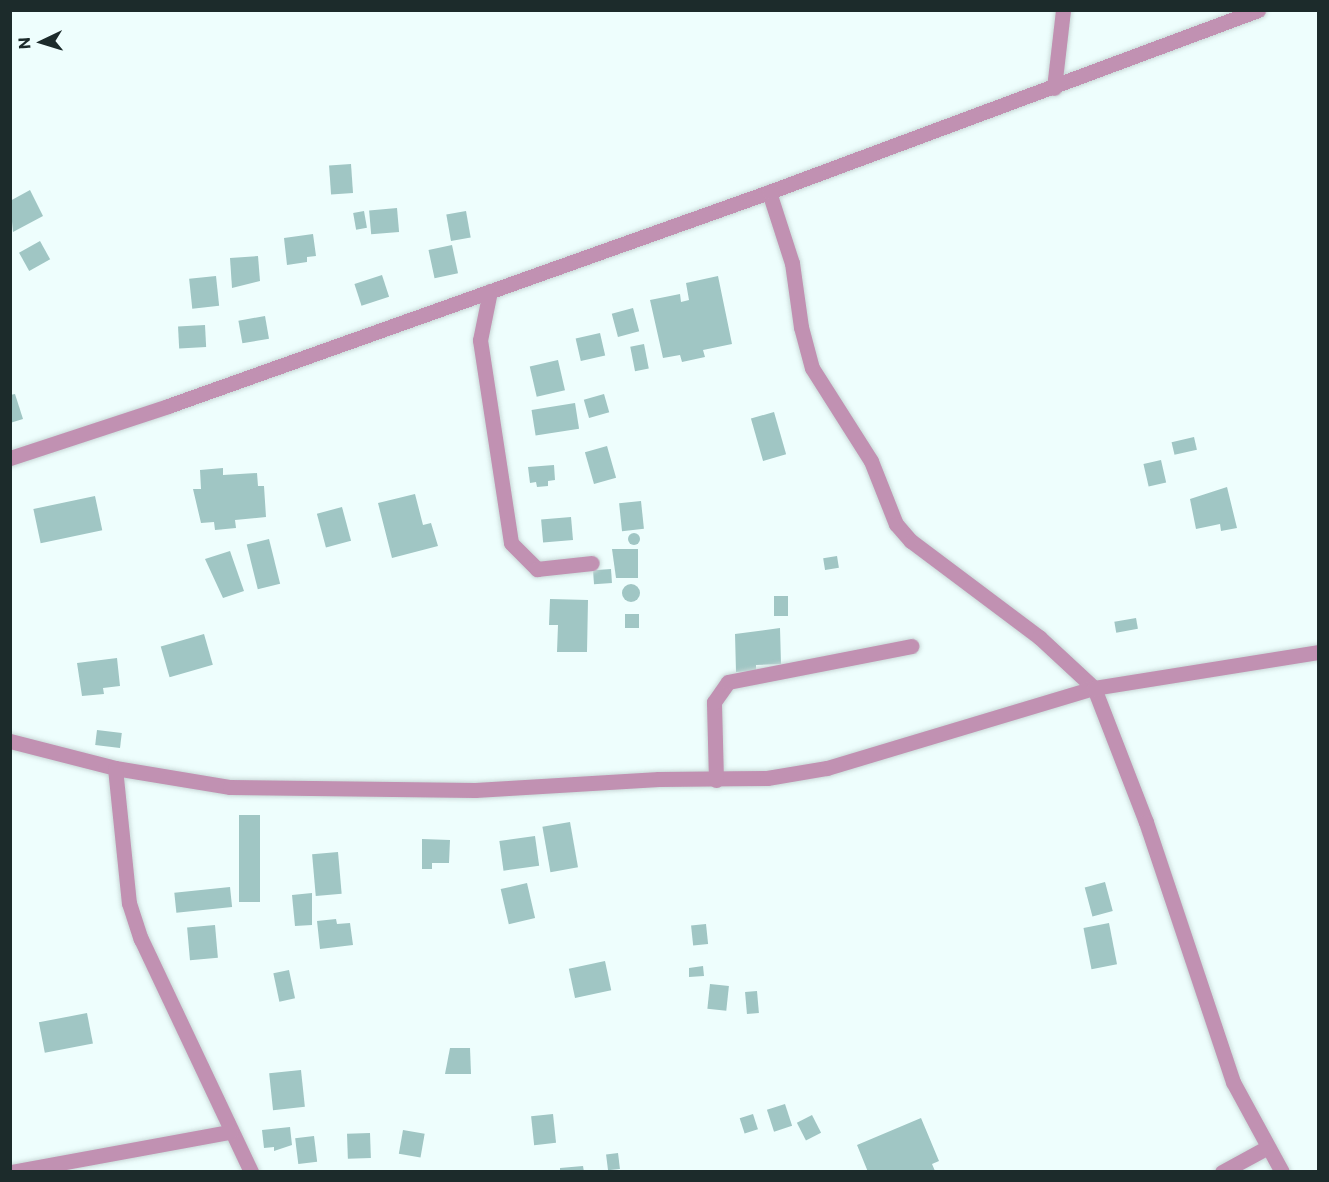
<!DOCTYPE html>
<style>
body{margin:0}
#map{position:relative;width:1329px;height:1182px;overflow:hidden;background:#eefefd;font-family:Commissioner,sans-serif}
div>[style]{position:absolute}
.building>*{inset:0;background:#a0c6c4;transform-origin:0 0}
.round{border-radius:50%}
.roads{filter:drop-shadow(0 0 2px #c8d8d7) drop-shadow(0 0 2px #c8d8d7)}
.minor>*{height:15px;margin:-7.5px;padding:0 7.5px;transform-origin:7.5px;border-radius:7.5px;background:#c191b2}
span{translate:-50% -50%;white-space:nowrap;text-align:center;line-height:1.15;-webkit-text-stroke:4.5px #eefefd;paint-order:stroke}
.frame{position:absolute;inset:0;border:12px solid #1c2b2b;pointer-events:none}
.north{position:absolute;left:12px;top:12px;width:60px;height:60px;-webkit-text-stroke:4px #eefefd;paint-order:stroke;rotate:266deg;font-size:16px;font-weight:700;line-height:24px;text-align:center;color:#1c2b2b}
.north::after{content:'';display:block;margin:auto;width:21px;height:27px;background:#1c2b2b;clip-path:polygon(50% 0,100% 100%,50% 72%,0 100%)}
</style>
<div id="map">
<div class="building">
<i style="left:351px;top:164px;width:29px;height:22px;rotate:86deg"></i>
<i style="clip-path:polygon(30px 190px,43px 216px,13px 232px,10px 201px)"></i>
<i style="left:397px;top:208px;width:24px;height:28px;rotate:85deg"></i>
<i style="left:364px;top:211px;width:17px;height:11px;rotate:80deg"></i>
<i style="left:466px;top:211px;width:27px;height:20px;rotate:80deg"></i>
<i style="clip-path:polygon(313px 234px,316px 256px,307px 257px,307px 262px,287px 265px,284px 238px)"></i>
<i style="left:40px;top:241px;width:21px;height:24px;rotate:61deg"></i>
<i style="left:452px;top:245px;width:29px;height:24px;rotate:78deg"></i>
<i style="clip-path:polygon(258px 256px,260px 281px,232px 288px,230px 258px)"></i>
<i style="left:382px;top:275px;width:23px;height:29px;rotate:72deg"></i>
<i style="left:216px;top:276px;width:30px;height:27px;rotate:84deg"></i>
<i style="clip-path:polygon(718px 276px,732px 344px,703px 350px,705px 357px,682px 362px,680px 355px,663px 358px,650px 300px,680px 294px,681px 302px,689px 300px,686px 283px)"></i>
<i style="left:633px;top:308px;width:24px;height:22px;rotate:75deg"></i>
<i style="left:265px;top:316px;width:23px;height:27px;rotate:80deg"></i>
<i style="left:205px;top:325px;width:22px;height:27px;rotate:87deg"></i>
<i style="left:600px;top:333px;width:23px;height:25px;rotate:77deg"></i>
<i style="left:644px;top:344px;width:25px;height:14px;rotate:79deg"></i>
<i style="left:558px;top:360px;width:31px;height:29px;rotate:77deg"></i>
<i style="clip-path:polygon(15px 394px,23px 419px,10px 423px,10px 395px)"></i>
<i style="left:604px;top:394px;width:19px;height:21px;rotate:74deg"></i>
<i style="left:575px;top:403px;width:26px;height:44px;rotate:81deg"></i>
<i style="left:774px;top:412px;width:44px;height:24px;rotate:74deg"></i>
<i style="left:1194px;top:437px;width:13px;height:23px;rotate:77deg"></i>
<i style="left:607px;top:446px;width:33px;height:23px;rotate:74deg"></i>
<i style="left:1161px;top:460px;width:23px;height:18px;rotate:77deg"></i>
<i style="clip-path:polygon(554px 465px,555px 480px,548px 481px,548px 486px,537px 487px,536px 482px,530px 483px,528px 467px)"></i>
<i style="clip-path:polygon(223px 468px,223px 475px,257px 473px,258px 486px,264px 486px,266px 517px,235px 520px,236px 528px,215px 530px,214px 522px,201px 523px,193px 489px,201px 489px,200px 470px)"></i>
<i style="clip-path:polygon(1227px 487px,1237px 528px,1221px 531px,1220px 524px,1196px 529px,1190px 499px)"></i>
<i style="clip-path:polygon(415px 494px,423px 525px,431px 523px,438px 546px,392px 558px,378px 503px)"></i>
<i style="left:95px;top:496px;width:35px;height:63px;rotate:78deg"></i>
<i style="left:641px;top:501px;width:28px;height:22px;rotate:84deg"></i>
<i style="left:342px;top:507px;width:35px;height:26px;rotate:75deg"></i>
<i style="left:571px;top:517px;width:23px;height:30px;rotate:85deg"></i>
<i class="round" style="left:628px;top:533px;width:12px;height:12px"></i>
<i style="left:269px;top:539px;width:46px;height:23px;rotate:76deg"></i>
<i style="clip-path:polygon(612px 549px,638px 549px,638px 578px,616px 578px)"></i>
<i style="clip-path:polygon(230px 551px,244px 591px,223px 598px,205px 559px)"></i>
<i style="left:837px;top:556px;width:12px;height:14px;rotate:81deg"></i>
<i style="left:611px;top:569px;width:14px;height:18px;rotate:86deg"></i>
<i class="round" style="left:622px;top:584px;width:18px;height:18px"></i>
<i style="left:774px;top:596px;width:14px;height:20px"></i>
<i style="clip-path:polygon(550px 599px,588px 600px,587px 652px,557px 652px,558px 625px,549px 625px)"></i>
<i style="left:639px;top:614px;width:14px;height:14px;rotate:90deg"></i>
<i style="left:1136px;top:618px;width:11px;height:22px;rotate:80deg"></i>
<i style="clip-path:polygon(780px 628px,781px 664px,756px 665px,756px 671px,736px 672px,735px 634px)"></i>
<i style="left:204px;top:634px;width:32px;height:45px;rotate:74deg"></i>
<i style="clip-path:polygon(117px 658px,120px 686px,103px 688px,104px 694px,82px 696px,77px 663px)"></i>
<i style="left:97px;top:730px;width:25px;height:15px;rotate:7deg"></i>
<i style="left:239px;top:815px;width:21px;height:87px"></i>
<i style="left:570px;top:822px;width:46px;height:28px;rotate:80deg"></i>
<i style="left:535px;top:836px;width:30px;height:36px;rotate:82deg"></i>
<i style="clip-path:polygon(422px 839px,450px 840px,449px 863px,432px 863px,432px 869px,422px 869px)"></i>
<i style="left:338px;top:852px;width:42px;height:26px;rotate:85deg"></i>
<i style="left:1105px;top:882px;width:30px;height:21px;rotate:75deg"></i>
<i style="left:527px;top:883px;width:36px;height:27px;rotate:77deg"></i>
<i style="left:230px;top:887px;width:20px;height:56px;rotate:84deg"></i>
<i style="clip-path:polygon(312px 893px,312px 925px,295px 926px,292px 895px)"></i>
<i style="clip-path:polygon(336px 919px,337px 924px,350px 923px,353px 945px,320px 949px,317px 921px)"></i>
<i style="left:1109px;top:923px;width:42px;height:26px;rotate:79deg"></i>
<i style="left:706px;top:924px;width:20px;height:15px;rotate:84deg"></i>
<i style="left:215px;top:925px;width:33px;height:28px;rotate:85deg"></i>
<i style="left:605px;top:961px;width:30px;height:37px;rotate:78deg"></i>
<i style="clip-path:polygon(703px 966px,704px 976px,689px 977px,689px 968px)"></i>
<i style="left:289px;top:970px;width:29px;height:16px;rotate:78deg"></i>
<i style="left:710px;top:984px;width:19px;height:25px;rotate:6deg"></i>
<i style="left:757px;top:991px;width:22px;height:12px;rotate:85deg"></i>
<i style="left:87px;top:1013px;width:31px;height:49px;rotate:79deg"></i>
<i style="clip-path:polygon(450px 1048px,470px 1048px,471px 1074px,445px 1074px)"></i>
<i style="left:301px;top:1070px;width:37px;height:32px;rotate:84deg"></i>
<i style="left:785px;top:1104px;width:23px;height:19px;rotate:72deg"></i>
<i style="left:553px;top:1114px;width:29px;height:22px;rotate:84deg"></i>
<i style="left:753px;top:1114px;width:16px;height:14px;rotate:72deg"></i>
<i style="left:812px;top:1115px;width:20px;height:17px;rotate:63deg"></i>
<i style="clip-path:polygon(921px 1118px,939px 1161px,932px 1164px,935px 1171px,868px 1172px,857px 1145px)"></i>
<i style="clip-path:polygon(290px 1127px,292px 1145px,274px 1151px,274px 1147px,264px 1148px,262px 1130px)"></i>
<i style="left:403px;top:1130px;width:22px;height:24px;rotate:10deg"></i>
<i style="left:370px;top:1133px;width:25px;height:23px;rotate:88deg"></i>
<i style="left:314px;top:1136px;width:26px;height:19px;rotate:83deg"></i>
<i style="left:618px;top:1153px;width:16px;height:12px;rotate:83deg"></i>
<i style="clip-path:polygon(583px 1166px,584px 1172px,560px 1172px,560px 1168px)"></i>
</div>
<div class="roads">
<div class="minor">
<i style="left:1054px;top:88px;width:79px;rotate:-83.4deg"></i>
<i style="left:769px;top:192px;width:75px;rotate:72.1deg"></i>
<i style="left:792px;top:263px;width:65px;rotate:82deg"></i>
<i style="left:801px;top:327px;width:42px;rotate:75deg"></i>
<i style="left:812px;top:368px;width:110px;rotate:57.6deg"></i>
<i style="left:871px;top:461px;width:68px;rotate:68.4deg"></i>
<i style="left:896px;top:524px;width:23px;rotate:49deg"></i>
<i style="left:911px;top:541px;width:160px;rotate:36.9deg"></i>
<i style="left:1039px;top:637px;width:75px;rotate:42.8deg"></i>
<i style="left:1094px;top:688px;width:144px;rotate:68.8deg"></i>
<i style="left:1146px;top:822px;width:274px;rotate:71.5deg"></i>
<i style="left:1233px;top:1082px;width:102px;rotate:61.4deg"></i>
<i style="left:490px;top:291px;width:50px;rotate:101.5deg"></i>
<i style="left:480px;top:340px;width:205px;rotate:81.3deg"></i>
<i style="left:511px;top:543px;width:37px;rotate:45deg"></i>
<i style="left:537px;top:569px;width:55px;rotate:-6.2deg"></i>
<i style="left:10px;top:458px;width:166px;rotate:-18.2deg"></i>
<i style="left:168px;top:406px;width:638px;rotate:-19.6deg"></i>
<i style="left:769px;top:192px;width:522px;rotate:-20.41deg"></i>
<i style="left:10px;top:741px;width:108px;rotate:14.4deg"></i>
<i style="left:115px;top:768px;width:117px;rotate:9.4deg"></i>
<i style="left:230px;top:787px;width:245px;rotate:0.7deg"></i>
<i style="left:475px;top:790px;width:184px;rotate:-3.4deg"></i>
<i style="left:659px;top:779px;width:108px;rotate:-0.5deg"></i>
<i style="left:767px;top:778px;width:61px;rotate:-9.5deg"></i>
<i style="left:827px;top:768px;width:279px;rotate:-16.7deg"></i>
<i style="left:1094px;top:688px;width:227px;rotate:-9.1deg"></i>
<i style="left:115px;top:768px;width:136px;rotate:84.1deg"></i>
<i style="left:129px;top:903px;width:38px;rotate:72deg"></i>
<i style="left:141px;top:939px;width:258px;rotate:64.7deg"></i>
<i style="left:716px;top:780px;width:78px;rotate:-91.5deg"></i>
<i style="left:714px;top:702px;width:24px;rotate:-55deg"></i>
<i style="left:728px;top:682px;width:187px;rotate:-11.1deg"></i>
<i style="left:11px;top:1172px;width:223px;rotate:-10.4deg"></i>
<i style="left:1222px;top:1172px;width:50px;rotate:-28.6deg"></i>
</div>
</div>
<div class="frame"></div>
<div class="north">N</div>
</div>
